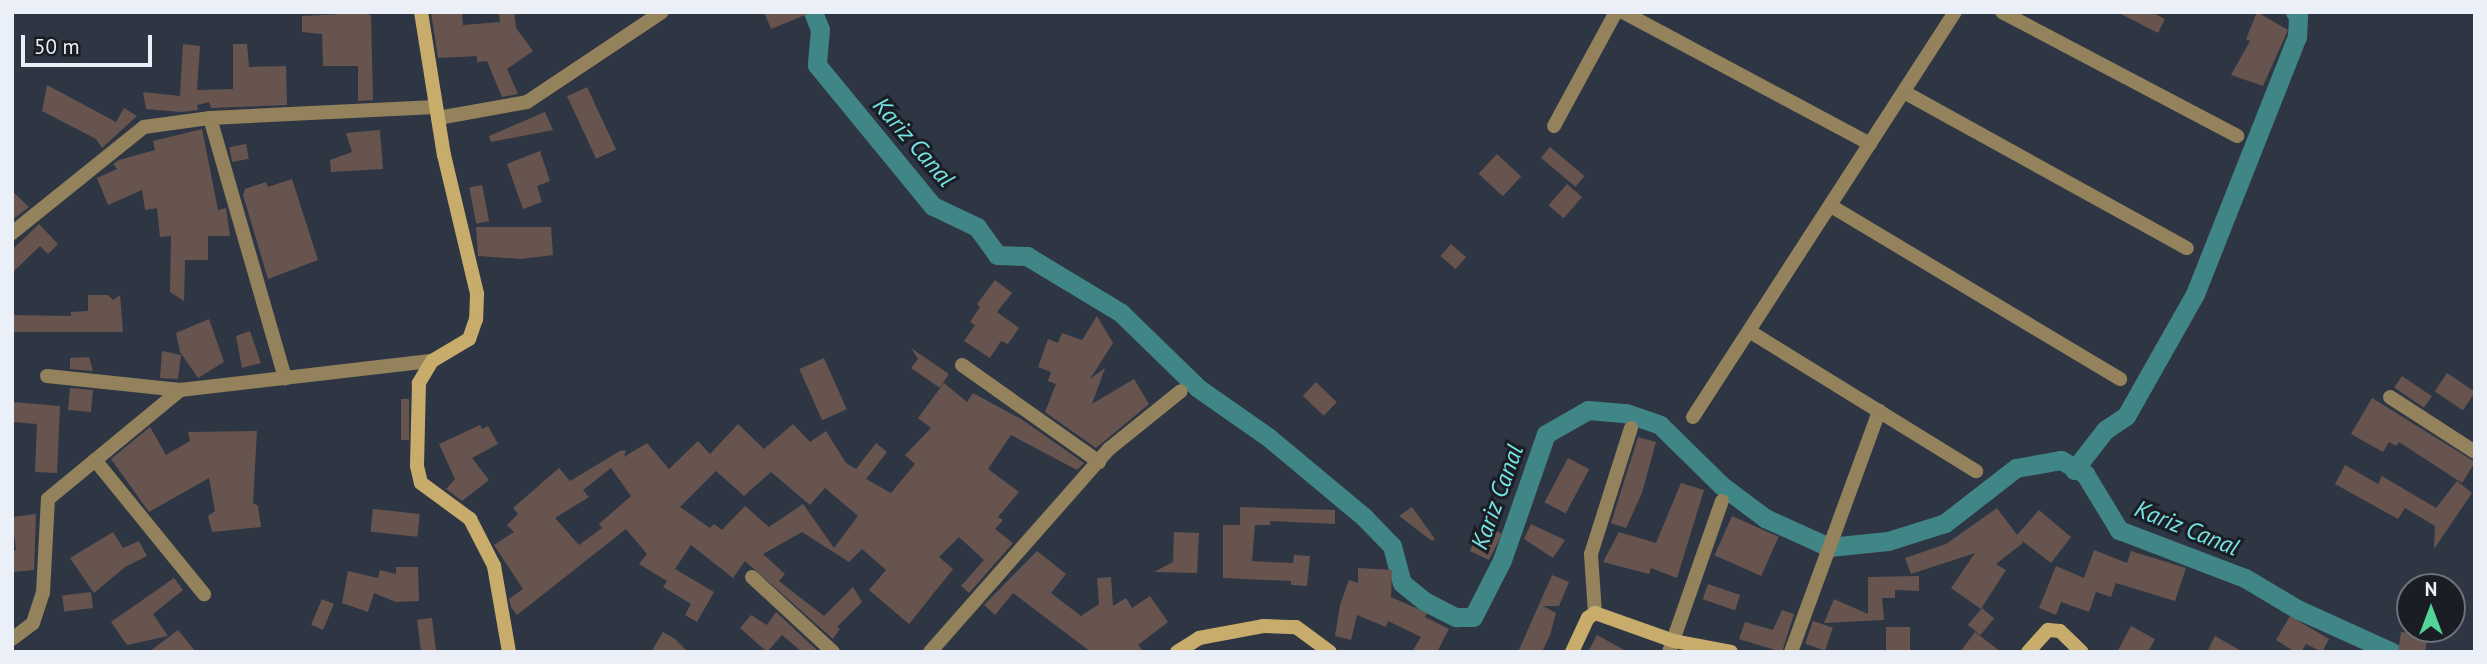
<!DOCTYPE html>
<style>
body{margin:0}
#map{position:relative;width:2487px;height:664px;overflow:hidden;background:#2e3644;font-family:"PT Sans",sans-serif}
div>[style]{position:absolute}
.canal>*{height:19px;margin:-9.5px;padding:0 9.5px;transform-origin:9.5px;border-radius:9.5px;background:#408686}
.building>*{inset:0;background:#67544e;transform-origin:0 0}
.street>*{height:14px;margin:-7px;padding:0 7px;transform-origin:7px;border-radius:7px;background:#93825b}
.secondary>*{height:14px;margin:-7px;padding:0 7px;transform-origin:7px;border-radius:7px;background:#c8ac6c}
span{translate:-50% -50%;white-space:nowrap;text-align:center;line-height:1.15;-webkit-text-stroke:6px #1a1d24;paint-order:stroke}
.water-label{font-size:24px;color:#76e3e3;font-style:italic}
.frame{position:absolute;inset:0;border:14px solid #eaeff8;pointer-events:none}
.north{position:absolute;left:2396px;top:573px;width:70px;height:70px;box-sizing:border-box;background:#1a1d24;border:2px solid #6d7179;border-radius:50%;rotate:0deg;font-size:19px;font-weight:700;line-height:28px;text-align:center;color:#eaeff8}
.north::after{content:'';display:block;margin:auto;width:24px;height:32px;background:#52d397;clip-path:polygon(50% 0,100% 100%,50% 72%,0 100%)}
.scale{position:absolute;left:21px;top:35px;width:131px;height:32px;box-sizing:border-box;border:4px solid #eaeff8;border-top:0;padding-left:9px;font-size:21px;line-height:24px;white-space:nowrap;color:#eaeff8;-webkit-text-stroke:5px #1a1d24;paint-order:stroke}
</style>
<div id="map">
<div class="canal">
<i style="left:813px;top:12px;width:18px;rotate:68deg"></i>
<i style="left:820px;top:29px;width:36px;rotate:95deg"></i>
<i style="left:817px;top:65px;width:183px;rotate:50.6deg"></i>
<i style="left:933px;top:206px;width:49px;rotate:25.5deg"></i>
<i style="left:977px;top:227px;width:34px;rotate:54deg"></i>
<i style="left:997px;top:255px;width:30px;rotate:2deg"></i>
<i style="left:1027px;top:256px;width:110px;rotate:31.2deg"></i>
<i style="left:1121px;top:313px;width:107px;rotate:44.2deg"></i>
<i style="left:1198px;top:388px;width:85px;rotate:35deg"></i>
<i style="left:1268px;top:437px;width:125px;rotate:39.8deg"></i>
<i style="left:1364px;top:517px;width:40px;rotate:46deg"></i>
<i style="left:1392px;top:546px;width:38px;rotate:75deg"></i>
<i style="left:1402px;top:583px;width:28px;rotate:39deg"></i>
<i style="left:1424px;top:601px;width:36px;rotate:27deg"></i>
<i style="left:1456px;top:617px;width:17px"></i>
<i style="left:1473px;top:617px;width:64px;rotate:-63deg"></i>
<i style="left:1502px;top:560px;width:133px;rotate:-70.8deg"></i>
<i style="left:1546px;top:434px;width:48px;rotate:-29.7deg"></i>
<i style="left:1588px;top:410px;width:38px;rotate:5deg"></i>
<i style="left:1626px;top:413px;width:36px;rotate:19deg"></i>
<i style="left:1660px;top:425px;width:86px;rotate:44.5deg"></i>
<i style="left:1721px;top:485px;width:55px;rotate:36.9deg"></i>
<i style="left:1765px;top:518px;width:70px;rotate:24.4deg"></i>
<i style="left:1829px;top:547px;width:59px;rotate:-5.8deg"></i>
<i style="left:1888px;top:541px;width:60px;rotate:-17.5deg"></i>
<i style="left:1945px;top:523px;width:90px;rotate:-37.8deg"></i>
<i style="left:2016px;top:468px;width:46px;rotate:-10.1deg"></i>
<i style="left:2061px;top:460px;width:28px;rotate:30deg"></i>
<i style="left:2085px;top:474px;width:66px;rotate:58.7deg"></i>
<i style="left:2119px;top:530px;width:135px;rotate:20.9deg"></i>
<i style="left:2245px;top:578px;width:61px;rotate:30.8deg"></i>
<i style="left:2297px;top:609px;width:104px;rotate:24.4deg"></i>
<i style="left:2074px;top:470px;width:51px;rotate:-52.2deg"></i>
<i style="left:2105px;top:430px;width:25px;rotate:-34deg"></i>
<i style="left:2126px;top:416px;width:140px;rotate:-60.5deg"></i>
<i style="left:2195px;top:294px;width:277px;rotate:-68.4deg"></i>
<i style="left:2297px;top:37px;width:21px;rotate:-87deg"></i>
<i style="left:2298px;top:16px;width:5px;rotate:-127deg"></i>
</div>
<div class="building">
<i style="clip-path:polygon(431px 12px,462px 12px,463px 25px,500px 22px,499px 12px,514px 12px,516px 28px,533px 51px,507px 69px,518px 94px,502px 97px,487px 61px,477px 62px,477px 56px,438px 58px)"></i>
<i style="clip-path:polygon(764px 12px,810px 12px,810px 13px,771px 29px)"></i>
<i style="clip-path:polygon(2117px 12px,2151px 12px,2165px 19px,2158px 33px)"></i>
<i style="clip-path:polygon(2257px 12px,2288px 30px,2263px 86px,2231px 75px,2250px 41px,2246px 39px)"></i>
<i style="clip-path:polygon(361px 13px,371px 15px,373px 100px,358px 101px,358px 66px,323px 66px,322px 34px,302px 32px,302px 16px)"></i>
<i style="clip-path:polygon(183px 44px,200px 46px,197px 90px,233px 89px,233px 44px,247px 44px,249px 67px,286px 66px,287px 105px,211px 108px,209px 102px,197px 105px,198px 110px,181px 112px,146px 109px,143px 92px,180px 96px)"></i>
<i style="clip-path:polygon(47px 85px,116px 122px,124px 108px,137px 116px,102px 148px,96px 139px,42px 111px)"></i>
<i style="left:587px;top:87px;width:69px;height:22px;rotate:65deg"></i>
<i style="clip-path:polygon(545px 112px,553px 130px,491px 142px,489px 136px)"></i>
<i style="clip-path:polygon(202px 129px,218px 210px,226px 208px,230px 236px,208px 236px,208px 260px,185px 260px,184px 301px,170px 292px,171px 236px,160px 237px,157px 208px,145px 210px,142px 190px,108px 205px,97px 178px,117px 169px,113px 164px,119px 160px,155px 150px,153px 141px)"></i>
<i style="clip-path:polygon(380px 130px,383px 169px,331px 172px,330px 160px,352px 152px,346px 133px)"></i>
<i style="left:246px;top:144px;width:15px;height:17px;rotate:79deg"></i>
<i style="left:1550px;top:147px;width:45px;height:14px;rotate:40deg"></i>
<i style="clip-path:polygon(540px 151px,550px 181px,537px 186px,542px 202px,523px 209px,507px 164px)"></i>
<i style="left:1497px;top:154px;width:33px;height:27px;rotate:43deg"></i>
<i style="clip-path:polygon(292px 179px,318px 260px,268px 279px,243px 195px,245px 189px,266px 182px,268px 187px)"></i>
<i style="left:1567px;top:184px;width:20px;height:28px;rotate:41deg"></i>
<i style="left:482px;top:185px;width:37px;height:13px;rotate:79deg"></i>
<i style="clip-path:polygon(12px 191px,29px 207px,12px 220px)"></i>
<i style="clip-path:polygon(39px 224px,58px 244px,48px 254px,40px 246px,12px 273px,12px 250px)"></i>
<i style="clip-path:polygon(476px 227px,551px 227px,553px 255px,521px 259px,478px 256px)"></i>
<i style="left:1451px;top:244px;width:20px;height:16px;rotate:41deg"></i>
<i style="clip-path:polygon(995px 280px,1012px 293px,997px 312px,1019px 328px,1008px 344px,1001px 341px,990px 358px,964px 341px,975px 325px,970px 322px,980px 307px,977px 304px)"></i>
<i style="clip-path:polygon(88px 295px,108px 295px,113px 300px,120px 295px,123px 332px,12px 332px,12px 315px,71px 316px,71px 312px,88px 311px)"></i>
<i style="clip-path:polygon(1097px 316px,1113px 343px,1090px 379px,1105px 368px,1092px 404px,1134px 379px,1149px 404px,1096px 448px,1045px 412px,1056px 384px,1048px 381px,1051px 372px,1038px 367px,1048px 339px,1058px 343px,1062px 333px,1082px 340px)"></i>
<i style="clip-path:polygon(209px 319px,224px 362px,198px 378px,180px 352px,176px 333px)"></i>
<i style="clip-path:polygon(250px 331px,261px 363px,242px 368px,236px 336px)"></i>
<i style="clip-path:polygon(911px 348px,949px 374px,940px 388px,911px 368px,918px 359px)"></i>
<i style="clip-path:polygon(162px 351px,181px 355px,178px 379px,160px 378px)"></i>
<i style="clip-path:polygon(89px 357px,93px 371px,70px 369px,70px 358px)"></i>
<i style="left:824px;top:358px;width:56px;height:27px;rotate:66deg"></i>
<i style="left:2447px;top:373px;width:34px;height:22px;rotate:34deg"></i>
<i style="left:2402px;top:376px;width:36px;height:14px;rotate:34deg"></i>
<i style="left:1316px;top:382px;width:29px;height:19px;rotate:44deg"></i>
<i style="clip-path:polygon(evenodd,944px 383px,967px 402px,973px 393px,1021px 419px,1084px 463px,1077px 470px,1011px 435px,988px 469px,1019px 492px,998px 517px,1003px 520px,995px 529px,1013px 543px,969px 593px,961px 586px,984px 560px,959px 537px,939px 557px,953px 569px,909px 624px,869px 590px,886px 570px,862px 549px,849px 562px,802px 532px,763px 554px,785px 574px,779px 581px,824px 616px,853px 587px,862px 602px,837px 627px,840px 629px,833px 639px,745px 561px,733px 578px,691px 545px,675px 569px,714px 592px,697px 622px,685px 615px,691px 604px,663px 587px,667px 581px,639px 564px,647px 554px,626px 529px,517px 615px,511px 607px,509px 599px,523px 589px,494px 545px,514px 532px,507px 525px,518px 514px,513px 508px,559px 468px,570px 481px,620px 451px,626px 450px,624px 457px,647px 443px,669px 469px,698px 441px,710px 454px,738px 424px,764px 449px,793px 424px,810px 442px,826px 431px,846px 463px,856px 469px,876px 443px,887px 452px,866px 479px,891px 493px,915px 464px,905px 455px,931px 428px,918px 418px,944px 383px,611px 468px,631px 496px,599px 524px,602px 528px,579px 545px,555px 518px,589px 497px,583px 490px,611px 468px,944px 383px,716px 471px,744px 496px,771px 472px,810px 505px,825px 488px,858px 516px,834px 548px,803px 504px,769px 527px,745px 506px,722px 530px,714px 524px,710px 528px,680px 507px,716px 471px)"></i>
<i style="left:70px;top:388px;width:23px;height:22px;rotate:5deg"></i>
<i style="clip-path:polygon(2372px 398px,2475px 462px,2462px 483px,2399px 442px,2396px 446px,2389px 442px,2383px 452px,2351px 434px)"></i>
<i style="left:401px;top:399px;width:8px;height:41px"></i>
<i style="clip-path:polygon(13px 402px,60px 406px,57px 473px,35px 472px,37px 424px,12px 422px)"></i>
<i style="clip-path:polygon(480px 425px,482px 429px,488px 426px,498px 444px,472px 458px,489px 480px,462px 501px,446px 489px,455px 479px,439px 444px)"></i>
<i style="clip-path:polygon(150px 427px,166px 455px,190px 441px,188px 432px,257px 431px,253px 503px,258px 506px,261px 527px,212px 532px,208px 516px,215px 511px,209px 478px,149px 512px,111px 459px)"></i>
<i style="clip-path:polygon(1638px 437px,1656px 442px,1642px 493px,1626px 528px,1611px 523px)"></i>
<i style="left:1568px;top:458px;width:24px;height:50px;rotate:28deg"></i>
<i style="clip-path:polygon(2345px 465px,2378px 484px,2382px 476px,2436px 508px,2457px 481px,2472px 493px,2434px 549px,2435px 526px,2405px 508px,2398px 519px,2335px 484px)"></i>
<i style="clip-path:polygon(1681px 483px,1704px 490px,1677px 578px,1651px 568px,1649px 574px,1603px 562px,1619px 532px,1656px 543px)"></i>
<i style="clip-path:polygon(1240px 507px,1335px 510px,1335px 524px,1270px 521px,1270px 525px,1255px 525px,1252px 561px,1293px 563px,1294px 555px,1310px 556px,1307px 586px,1291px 585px,1291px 581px,1223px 578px,1223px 525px,1240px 525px)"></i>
<i style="clip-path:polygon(1412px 507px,1435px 539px,1432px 541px,1399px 516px)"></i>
<i style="clip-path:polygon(1997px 508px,2017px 535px,2039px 510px,2071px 537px,2051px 563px,2021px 540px,2023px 543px,1996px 564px,2006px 570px,1981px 609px,1951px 588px,1975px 553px,1911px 574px,1905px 558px,1946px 544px)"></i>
<i style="left:373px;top:509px;width:47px;height:23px;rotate:6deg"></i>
<i style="clip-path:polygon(36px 514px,34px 570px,12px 572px,12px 551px,16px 550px,12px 517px)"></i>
<i style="clip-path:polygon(1485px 514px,1498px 517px,1495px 530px,1502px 534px,1489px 560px,1470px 551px)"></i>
<i style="left:1732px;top:516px;width:51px;height:43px;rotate:24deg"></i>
<i style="clip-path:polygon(1531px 524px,1565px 540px,1553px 558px,1524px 539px)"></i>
<i style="clip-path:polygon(113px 532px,123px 548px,139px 541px,147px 556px,125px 567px,94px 593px,70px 558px)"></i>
<i style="clip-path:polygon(1174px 532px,1199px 533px,1197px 573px,1154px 572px,1173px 562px)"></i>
<i style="clip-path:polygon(2094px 550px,2127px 563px,2131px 551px,2186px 568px,2175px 601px,2116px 583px,2111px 597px,2096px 592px,2089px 612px,2061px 602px,2056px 615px,2039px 608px,2056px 566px,2084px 578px)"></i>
<i style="clip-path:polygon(1037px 551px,1066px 574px,1051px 593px,1081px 616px,1099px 604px,1097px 578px,1111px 577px,1113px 606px,1126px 598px,1132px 608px,1150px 596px,1168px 622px,1138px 645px,1144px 652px,1091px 652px,1013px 593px,995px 615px,984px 605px)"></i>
<i style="clip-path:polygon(396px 567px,418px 567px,419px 601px,396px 602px,374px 593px,368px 612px,342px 603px,348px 571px,378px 578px,380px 570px,396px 574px)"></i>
<i style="clip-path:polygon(1358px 568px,1392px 570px,1391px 597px,1427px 613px,1425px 617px,1449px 629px,1437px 652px,1412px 652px,1421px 637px,1388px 621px,1386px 627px,1357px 615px,1351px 640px,1335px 636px,1340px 605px,1349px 580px,1358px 583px)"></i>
<i style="clip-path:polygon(1552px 575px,1569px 582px,1559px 606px,1543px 606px,1556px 613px,1550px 635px,1542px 652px,1518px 652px)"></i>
<i style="clip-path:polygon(1919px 576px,1919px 591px,1895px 590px,1895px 598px,1882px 598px,1884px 620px,1824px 623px,1834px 599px,1868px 614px,1868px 577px)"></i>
<i style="clip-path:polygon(174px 578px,183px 590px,153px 614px,168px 636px,127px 645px,111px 622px)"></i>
<i style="left:1708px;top:584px;width:34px;height:16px;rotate:19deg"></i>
<i style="left:91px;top:592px;width:16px;height:29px;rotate:83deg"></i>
<i style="left:322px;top:599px;width:13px;height:28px;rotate:23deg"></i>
<i style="left:1982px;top:608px;width:16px;height:22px;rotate:40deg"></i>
<i style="clip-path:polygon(1782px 610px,1794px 614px,1782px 652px,1739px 639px,1745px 622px,1773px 630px)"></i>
<i style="clip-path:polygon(776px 612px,819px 652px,802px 652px,782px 635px,767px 652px,740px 628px,751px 615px,767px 625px)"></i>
<i style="clip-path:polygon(2290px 616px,2329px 639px,2322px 652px,2306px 644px,2301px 652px,2295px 652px,2276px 640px)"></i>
<i style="left:432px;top:618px;width:34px;height:15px;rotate:83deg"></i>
<i style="left:1813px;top:621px;width:21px;height:24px;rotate:19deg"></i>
<i style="clip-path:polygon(2131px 626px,2155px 639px,2148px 652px,2117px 652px)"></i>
<i style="left:1886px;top:627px;width:24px;height:23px"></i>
<i style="clip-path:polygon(2416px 629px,2429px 629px,2425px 652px,2398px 652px,2401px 632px,2415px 634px)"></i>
<i style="clip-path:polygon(178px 630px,196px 652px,149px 652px)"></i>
<i style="clip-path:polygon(663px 632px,675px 639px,688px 652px,651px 652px)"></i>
<i style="clip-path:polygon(1975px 632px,2001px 652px,1960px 652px)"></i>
<i style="clip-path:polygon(1597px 635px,1628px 652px,1588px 652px)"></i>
<i style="clip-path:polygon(2215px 636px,2243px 652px,2207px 652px)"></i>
</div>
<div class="street">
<i style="left:1623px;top:12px;width:280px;rotate:28.1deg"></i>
<i style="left:2002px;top:12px;width:266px;rotate:27.8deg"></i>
<i style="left:1904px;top:92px;width:323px;rotate:28.9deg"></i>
<i style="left:210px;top:118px;width:271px;rotate:73.9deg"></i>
<i style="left:438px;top:118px;width:90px;rotate:-10.2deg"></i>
<i style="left:527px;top:102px;width:162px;rotate:-33.7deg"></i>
<i style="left:1554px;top:126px;width:130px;rotate:-61.5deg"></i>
<i style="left:1831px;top:206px;width:337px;rotate:30.9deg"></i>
<i style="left:12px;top:233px;width:169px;rotate:-38.8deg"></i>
<i style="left:144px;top:127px;width:67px;rotate:-7.8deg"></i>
<i style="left:210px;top:118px;width:226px;rotate:-2.8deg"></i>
<i style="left:1749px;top:331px;width:267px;rotate:31.7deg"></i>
<i style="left:962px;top:365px;width:168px;rotate:35.3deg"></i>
<i style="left:47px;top:376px;width:134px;rotate:6deg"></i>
<i style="left:180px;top:390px;width:254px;rotate:-6.6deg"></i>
<i style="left:2390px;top:397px;width:101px;rotate:32.9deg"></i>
<i style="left:1693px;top:417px;width:482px;rotate:-57.1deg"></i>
<i style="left:95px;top:460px;width:173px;rotate:50.9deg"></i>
<i style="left:752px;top:577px;width:110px;rotate:42.8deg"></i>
<i style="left:1595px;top:613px;width:59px;rotate:-93.9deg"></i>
<i style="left:1591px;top:554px;width:132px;rotate:-72.4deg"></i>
<i style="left:12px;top:639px;width:26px;rotate:-37deg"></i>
<i style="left:33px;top:623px;width:32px;rotate:-72deg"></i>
<i style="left:43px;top:593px;width:94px;rotate:-87deg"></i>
<i style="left:48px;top:499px;width:171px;rotate:-39.5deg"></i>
<i style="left:930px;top:652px;width:271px;rotate:-48.6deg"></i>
<i style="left:1109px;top:449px;width:92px;rotate:-38.9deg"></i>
<i style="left:1669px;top:652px;width:160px;rotate:-70.7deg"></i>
<i style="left:1791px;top:652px;width:257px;rotate:-69.9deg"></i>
</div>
<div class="secondary">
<i style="left:421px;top:12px;width:145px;rotate:80.9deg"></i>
<i style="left:444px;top:155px;width:143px;rotate:76.6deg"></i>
<i style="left:477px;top:294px;width:25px;rotate:92deg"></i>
<i style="left:476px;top:319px;width:21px;rotate:109deg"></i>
<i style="left:469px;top:339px;width:43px;rotate:149.3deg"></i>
<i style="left:432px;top:361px;width:26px;rotate:121deg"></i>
<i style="left:419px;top:383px;width:83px;rotate:91.4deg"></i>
<i style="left:417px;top:466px;width:17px;rotate:77deg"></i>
<i style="left:421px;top:483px;width:61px;rotate:36.3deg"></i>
<i style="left:470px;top:519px;width:53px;rotate:62.9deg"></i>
<i style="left:494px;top:566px;width:87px;rotate:80.1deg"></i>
<i style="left:1177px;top:652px;width:26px;rotate:-32deg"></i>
<i style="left:1199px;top:638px;width:65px;rotate:-10.6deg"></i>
<i style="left:1263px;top:626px;width:33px;rotate:2deg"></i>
<i style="left:1296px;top:627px;width:42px;rotate:36.3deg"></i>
<i style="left:1572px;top:652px;width:38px;rotate:-65deg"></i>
<i style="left:1588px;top:618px;width:9px;rotate:-36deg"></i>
<i style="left:1595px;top:613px;width:84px;rotate:19.5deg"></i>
<i style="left:1674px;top:641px;width:58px;rotate:10.9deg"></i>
<i style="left:2028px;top:652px;width:30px;rotate:-48deg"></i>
<i style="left:2048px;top:630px;width:12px;rotate:5deg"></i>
<i style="left:2060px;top:631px;width:30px;rotate:44deg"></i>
</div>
<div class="water-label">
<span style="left:914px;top:142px;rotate:49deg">Kariz Canal</span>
<span style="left:1497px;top:497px;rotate:-70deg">Kariz Canal</span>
<span style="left:2187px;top:528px;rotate:22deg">Kariz Canal</span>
</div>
<div class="frame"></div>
<div class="north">N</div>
<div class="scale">50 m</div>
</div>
